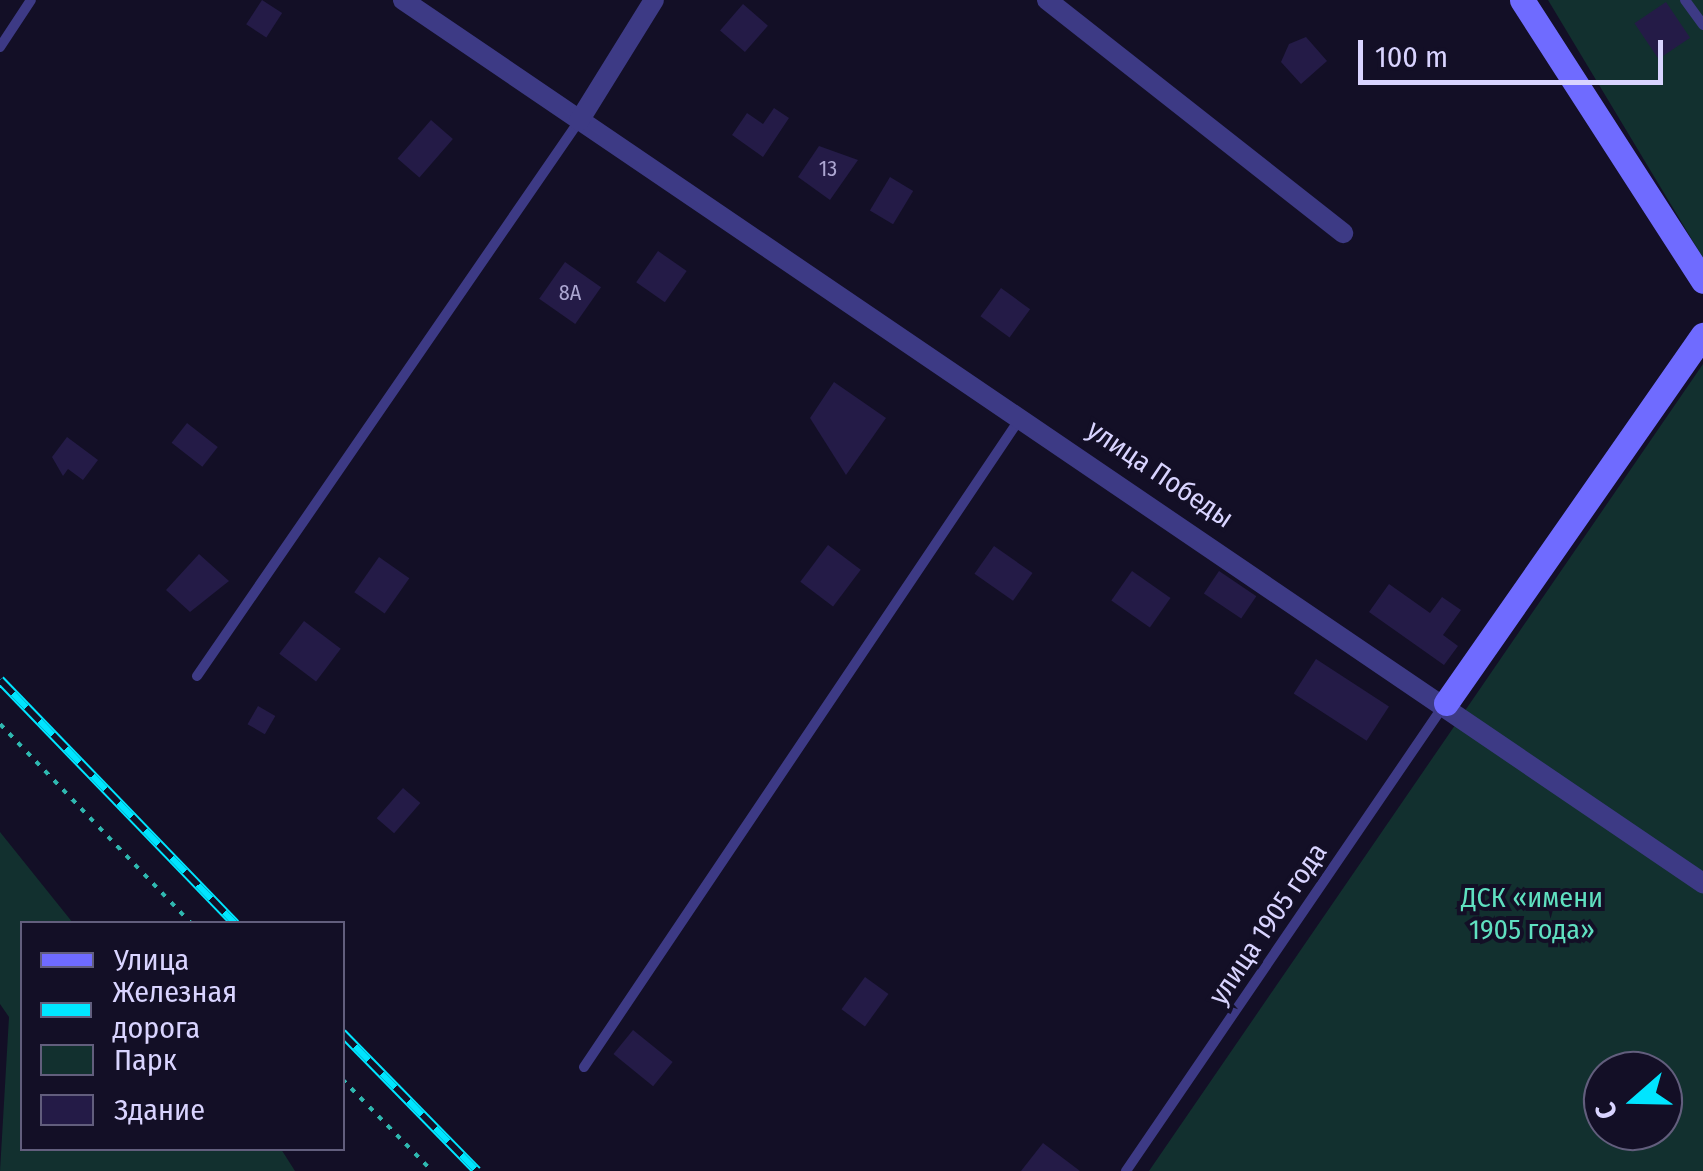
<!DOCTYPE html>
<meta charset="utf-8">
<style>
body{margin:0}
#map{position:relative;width:1703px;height:1171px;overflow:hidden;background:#130f26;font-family:"Fira Sans Condensed",sans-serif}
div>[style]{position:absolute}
.green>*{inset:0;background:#12302f}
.building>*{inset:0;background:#241b47;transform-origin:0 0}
.path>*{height:4px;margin-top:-2px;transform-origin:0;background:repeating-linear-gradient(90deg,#2fb8b0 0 5px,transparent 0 13px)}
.lane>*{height:10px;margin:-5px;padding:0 5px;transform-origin:5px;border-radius:5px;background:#3d3a85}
.street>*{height:20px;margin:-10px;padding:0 10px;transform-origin:10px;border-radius:10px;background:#3d3a85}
.secondary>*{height:25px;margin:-12.5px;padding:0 12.5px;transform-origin:12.5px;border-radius:12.5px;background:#6f6bff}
.rail>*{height:10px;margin-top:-5px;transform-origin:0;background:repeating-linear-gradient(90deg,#130f26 0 19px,#00e5ff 0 38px);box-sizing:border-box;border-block:2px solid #00e5ff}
span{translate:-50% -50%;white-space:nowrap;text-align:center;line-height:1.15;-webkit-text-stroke:8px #130f26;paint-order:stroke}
.number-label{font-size:22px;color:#aca6d1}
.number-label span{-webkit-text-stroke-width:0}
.street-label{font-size:28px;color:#d9d4ff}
.park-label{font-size:28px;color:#5fe0c0}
.legend{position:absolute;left:20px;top:921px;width:325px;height:230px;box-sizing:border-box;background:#130f26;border:2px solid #625e7d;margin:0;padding:12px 18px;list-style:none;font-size:30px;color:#d9d4ff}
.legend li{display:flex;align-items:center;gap:20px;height:50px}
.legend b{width:50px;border:2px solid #625e7d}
.north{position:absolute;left:1583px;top:1051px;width:100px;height:100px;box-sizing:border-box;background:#130f26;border:2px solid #625e7d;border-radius:50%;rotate:250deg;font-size:28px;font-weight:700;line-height:40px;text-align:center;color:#d9d4ff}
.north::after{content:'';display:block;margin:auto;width:35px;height:45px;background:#00e5ff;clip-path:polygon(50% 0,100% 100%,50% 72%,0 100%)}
.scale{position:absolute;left:1358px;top:40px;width:305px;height:45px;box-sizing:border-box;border:5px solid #d9d4ff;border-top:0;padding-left:12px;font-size:30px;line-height:35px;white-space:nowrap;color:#d9d4ff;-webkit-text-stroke:8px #130f26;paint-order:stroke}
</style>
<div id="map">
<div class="green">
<i style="clip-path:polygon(1548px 0,1703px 0,1703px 258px)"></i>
<i style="clip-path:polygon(evenodd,1703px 364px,1703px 1171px,1149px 1171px,1703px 364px,1603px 1071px,1663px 1071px,1663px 1131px,1603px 1131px,1603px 1071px)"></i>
<i style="clip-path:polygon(0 832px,73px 923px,22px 924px,22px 1148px,281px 1149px,295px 1171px,0 1171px,9px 1017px,0 1004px)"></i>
</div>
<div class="building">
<i style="left:262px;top:0;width:24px;height:29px;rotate:33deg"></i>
<i style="left:1666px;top:2px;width:43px;height:38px;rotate:56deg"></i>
<i style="left:743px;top:4px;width:33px;height:35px;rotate:41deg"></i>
<i style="clip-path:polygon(1306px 37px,1327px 61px,1301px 84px,1281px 62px,1289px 44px)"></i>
<i style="clip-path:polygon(774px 108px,789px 118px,763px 157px,732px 135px,747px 113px,763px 124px)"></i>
<i style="left:431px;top:120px;width:29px;height:51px;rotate:41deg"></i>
<i style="clip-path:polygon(819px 146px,858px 160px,830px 200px,798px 177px)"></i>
<i style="left:890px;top:177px;width:27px;height:39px;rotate:31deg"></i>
<i style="left:658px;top:251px;width:35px;height:38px;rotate:35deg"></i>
<i style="left:565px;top:262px;width:44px;height:45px;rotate:35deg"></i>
<i style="left:1001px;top:288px;width:36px;height:35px;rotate:36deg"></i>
<i style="clip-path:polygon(834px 382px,886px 418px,846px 475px,810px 418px)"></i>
<i style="left:187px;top:423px;width:39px;height:25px;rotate:38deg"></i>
<i style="clip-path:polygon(67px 437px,98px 460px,83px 480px,68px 469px,63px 476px,52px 457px)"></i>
<i style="left:828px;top:545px;width:41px;height:46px;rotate:37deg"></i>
<i style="left:994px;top:546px;width:47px;height:34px;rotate:35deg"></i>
<i style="clip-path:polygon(199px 554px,229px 581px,190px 612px,166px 590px)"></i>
<i style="left:379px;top:557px;width:37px;height:43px;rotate:35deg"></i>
<i style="left:1132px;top:571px;width:47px;height:36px;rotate:35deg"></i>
<i style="left:1219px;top:571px;width:45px;height:27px;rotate:34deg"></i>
<i style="clip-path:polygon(1389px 584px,1430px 613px,1442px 597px,1461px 610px,1443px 635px,1458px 646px,1444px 665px,1369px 612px)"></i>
<i style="left:304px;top:621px;width:46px;height:41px;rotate:37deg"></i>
<i style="left:1316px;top:659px;width:87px;height:41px;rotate:33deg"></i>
<i style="left:258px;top:706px;width:20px;height:21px;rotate:30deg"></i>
<i style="left:403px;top:788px;width:23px;height:40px;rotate:41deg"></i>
<i style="left:865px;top:977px;width:29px;height:40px;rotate:36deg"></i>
<i style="left:633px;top:1030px;width:51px;height:31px;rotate:39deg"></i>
<i style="clip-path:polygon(1043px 1143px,1080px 1171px,1021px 1171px)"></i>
</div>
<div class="path">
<i style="left:0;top:724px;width:277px;rotate:46.2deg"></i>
<i style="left:342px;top:1079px;width:129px;rotate:45.6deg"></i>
</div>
<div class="lane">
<i style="left:1685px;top:0;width:31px;rotate:54deg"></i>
<i style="left:0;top:47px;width:56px;rotate:-56.6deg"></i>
<i style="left:197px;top:676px;width:674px;rotate:-55.46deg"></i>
<i style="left:584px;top:1067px;width:783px;rotate:-56.09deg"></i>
<i style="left:1126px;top:1171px;width:564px;rotate:-55.69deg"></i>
</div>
<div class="street">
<i style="left:403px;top:0;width:1572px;rotate:34.19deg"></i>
<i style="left:1047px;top:0;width:377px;rotate:38.2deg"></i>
<i style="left:579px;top:121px;width:142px;rotate:-58.2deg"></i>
</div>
<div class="secondary">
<i style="left:1522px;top:0;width:334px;rotate:57.2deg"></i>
<i style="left:1446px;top:703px;width:449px;rotate:-55.1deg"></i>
</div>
<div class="rail">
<i style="left:0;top:680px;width:339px;rotate:46deg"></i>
<i style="left:342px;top:1033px;width:193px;rotate:45.6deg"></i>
</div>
<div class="number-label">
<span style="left:828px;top:169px">13</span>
<span style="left:570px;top:293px">8А</span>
</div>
<div class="street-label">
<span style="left:1160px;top:474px;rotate:34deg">улица Победы</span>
<span style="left:1268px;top:924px;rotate:-56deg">улица 1905 года</span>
</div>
<div class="park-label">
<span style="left:1532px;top:914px">ДСК «имени<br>1905 года»</span>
</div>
<ul class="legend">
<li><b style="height:12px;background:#6f6bff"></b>Улица</li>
<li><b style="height:12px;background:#00e5ff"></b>Железная дорога</li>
<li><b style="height:28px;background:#12302f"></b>Парк</li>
<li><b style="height:28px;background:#241b47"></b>Здание</li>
</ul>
<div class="north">С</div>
<div class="scale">100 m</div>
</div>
